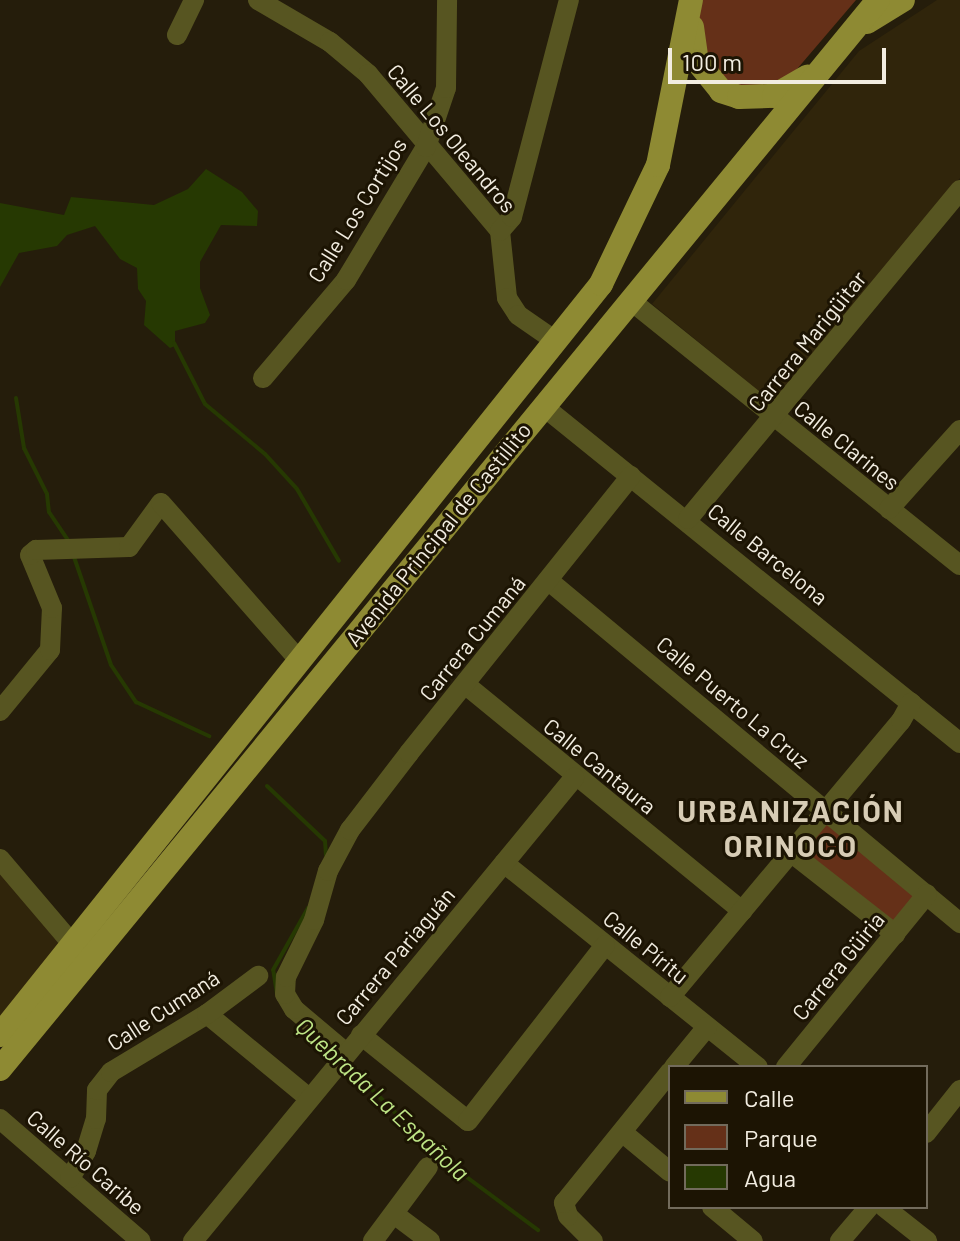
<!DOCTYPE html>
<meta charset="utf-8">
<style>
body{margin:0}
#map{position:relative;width:960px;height:1241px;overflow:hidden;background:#251d0b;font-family:Barlow,sans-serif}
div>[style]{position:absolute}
.built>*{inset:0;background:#30250b}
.green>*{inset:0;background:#653018;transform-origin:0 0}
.water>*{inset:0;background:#263902}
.stream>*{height:4px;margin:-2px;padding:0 2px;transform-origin:2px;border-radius:2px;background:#263902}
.minor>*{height:20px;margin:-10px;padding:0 10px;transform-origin:10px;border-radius:10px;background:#575521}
.major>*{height:24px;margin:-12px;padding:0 12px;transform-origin:12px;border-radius:12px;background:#8e8a33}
span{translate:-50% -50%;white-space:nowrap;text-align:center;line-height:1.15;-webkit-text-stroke:6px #1c1403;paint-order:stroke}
.street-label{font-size:22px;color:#f2ede1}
.water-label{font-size:24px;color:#bee586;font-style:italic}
.district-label{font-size:30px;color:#d7ccb5;font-weight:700;letter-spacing:2px}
.legend{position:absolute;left:668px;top:1065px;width:260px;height:144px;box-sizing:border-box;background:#1c1403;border:2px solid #726b5c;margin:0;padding:10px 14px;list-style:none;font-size:24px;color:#f2ede1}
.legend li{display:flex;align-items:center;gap:16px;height:40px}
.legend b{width:40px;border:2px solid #726b5c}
.scale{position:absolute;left:668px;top:48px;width:218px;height:36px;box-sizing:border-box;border:4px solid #f2ede1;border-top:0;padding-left:10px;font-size:24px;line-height:28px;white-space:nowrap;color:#f2ede1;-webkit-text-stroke:6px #1c1403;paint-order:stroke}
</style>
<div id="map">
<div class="built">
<i style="clip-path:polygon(937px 0,960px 0,960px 178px,777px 406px,652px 304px,859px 51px)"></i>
<i style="clip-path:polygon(0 851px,79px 938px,0 1040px)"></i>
</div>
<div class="green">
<i style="clip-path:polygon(698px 0,856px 0,774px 96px,720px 84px,695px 35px)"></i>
<i style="left:828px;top:818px;width:119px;height:46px;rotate:40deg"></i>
</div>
<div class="water">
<i style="clip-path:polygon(206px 169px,242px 192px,258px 211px,257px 226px,221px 225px,200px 262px,200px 288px,210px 315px,205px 323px,175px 331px,175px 346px,170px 348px,144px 325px,146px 301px,138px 289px,137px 268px,120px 259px,95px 226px,67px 235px,57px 246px,19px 253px,0 287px,0 203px,64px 215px,71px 197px,154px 205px,188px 189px)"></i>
</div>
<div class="stream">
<i style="left:174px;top:343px;width:68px;rotate:63.1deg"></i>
<i style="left:205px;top:404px;width:78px;rotate:39.8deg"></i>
<i style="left:265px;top:454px;width:47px;rotate:47.6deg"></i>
<i style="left:297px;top:489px;width:83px;rotate:59.7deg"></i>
<i style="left:16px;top:398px;width:51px;rotate:80.9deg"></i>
<i style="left:24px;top:448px;width:51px;rotate:63.4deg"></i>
<i style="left:47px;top:494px;width:18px;rotate:84deg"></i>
<i style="left:49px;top:512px;width:36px;rotate:56deg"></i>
<i style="left:73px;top:554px;width:117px;rotate:71.1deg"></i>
<i style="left:111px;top:665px;width:45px;rotate:56deg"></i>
<i style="left:136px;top:702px;width:81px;rotate:25deg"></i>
<i style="left:267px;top:786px;width:80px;rotate:43.5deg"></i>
<i style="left:325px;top:841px;width:14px;rotate:86deg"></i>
<i style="left:277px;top:994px;width:24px;rotate:-99deg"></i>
<i style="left:273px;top:970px;width:71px;rotate:-60.6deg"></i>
<i style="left:347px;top:1064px;width:128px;rotate:45.3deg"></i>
<i style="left:437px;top:1155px;width:126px;rotate:36.6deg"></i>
</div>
<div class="minor">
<i style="left:258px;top:0;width:83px;rotate:30.3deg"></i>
<i style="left:330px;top:42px;width:50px;rotate:40.1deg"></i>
<i style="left:368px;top:74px;width:205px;rotate:49.9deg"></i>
<i style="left:500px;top:231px;width:67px;rotate:84deg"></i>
<i style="left:507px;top:298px;width:20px;rotate:57deg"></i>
<i style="left:518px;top:315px;width:47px;rotate:34.7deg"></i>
<i style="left:177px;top:35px;width:39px;rotate:-64deg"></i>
<i style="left:500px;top:231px;width:18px;rotate:-49deg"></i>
<i style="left:512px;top:217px;width:224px;rotate:-75.3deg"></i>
<i style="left:630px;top:300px;width:423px;rotate:38.8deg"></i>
<i style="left:263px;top:378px;width:128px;rotate:-49.7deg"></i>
<i style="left:346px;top:280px;width:155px;rotate:-59deg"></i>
<i style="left:426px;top:147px;width:62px;rotate:-71.3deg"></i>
<i style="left:446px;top:88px;width:88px;rotate:-89.3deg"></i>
<i style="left:543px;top:406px;width:536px;rotate:38.94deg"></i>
<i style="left:889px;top:509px;width:106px;rotate:-48.1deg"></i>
<i style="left:688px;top:519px;width:427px;rotate:-50.4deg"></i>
<i style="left:549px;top:581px;width:535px;rotate:39.76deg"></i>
<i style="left:466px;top:685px;width:357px;rotate:39.3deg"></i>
<i style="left:0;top:711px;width:79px;rotate:-50.7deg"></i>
<i style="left:50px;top:650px;width:42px;rotate:-87.3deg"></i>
<i style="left:52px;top:608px;width:57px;rotate:-112.5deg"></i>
<i style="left:30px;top:555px;width:8px;rotate:-40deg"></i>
<i style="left:36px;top:550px;width:93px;rotate:-1.8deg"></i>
<i style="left:129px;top:547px;width:54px;rotate:-54deg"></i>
<i style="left:161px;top:503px;width:210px;rotate:48.7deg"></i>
<i style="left:793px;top:854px;width:130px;rotate:38.1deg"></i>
<i style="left:0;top:859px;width:123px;rotate:49.6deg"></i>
<i style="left:504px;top:863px;width:326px;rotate:38.8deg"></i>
<i style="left:670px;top:997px;width:360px;rotate:-50.1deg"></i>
<i style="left:901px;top:721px;width:21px;rotate:-61deg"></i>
<i style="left:207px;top:1014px;width:132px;rotate:39.5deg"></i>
<i style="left:361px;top:1035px;width:137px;rotate:38.8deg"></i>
<i style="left:468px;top:1121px;width:223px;rotate:-52.1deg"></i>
<i style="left:346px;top:1053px;width:68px;rotate:-139.8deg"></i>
<i style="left:294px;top:1009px;width:17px;rotate:-121deg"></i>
<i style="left:285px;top:994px;width:17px;rotate:-87deg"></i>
<i style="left:286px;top:977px;width:64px;rotate:-63.8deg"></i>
<i style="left:314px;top:920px;width:51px;rotate:-74.1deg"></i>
<i style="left:328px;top:871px;width:47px;rotate:-61.8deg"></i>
<i style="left:350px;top:830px;width:97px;rotate:-52.5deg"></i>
<i style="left:409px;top:753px;width:355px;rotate:-51.3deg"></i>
<i style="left:674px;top:1067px;width:52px;rotate:-50.5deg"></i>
<i style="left:786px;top:1067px;width:223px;rotate:-50.8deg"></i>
<i style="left:0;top:1119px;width:186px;rotate:40.9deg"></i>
<i style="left:622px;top:1132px;width:62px;rotate:39.8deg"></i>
<i style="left:926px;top:1133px;width:55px;rotate:-51.7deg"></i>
<i style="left:70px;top:1178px;width:31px;rotate:-59deg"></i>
<i style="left:86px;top:1151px;width:34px;rotate:-73deg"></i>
<i style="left:96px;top:1119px;width:29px;rotate:-88deg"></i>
<i style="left:97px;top:1090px;width:23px;rotate:-52deg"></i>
<i style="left:111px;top:1072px;width:112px;rotate:-31.1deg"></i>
<i style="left:207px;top:1014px;width:64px;rotate:-36.7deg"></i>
<i style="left:712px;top:1207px;width:53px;rotate:39.7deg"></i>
<i style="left:884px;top:1207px;width:55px;rotate:38.3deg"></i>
<i style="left:394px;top:1214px;width:45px;rotate:36.9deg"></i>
<i style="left:193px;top:1241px;width:600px;rotate:-50.55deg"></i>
<i style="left:373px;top:1241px;width:92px;rotate:-53.4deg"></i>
<i style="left:593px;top:1241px;width:35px;rotate:-135deg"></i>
<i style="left:568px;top:1216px;width:14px;rotate:-107deg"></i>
<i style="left:564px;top:1203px;width:169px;rotate:-51deg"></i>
<i style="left:840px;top:1241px;width:45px;rotate:-49.5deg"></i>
</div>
<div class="major">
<i style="left:867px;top:22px;width:42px;rotate:-31.4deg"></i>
<i style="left:692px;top:27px;width:34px;rotate:82deg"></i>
<i style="left:697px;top:61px;width:38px;rotate:51deg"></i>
<i style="left:721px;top:91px;width:19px;rotate:18deg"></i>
<i style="left:739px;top:97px;width:35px;rotate:-2deg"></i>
<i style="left:774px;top:96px;width:39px;rotate:-30deg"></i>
<i style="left:0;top:1035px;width:962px;rotate:-51.33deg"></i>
<i style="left:601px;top:284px;width:132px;rotate:-64.4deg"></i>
<i style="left:658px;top:165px;width:168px;rotate:-78.7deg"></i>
<i style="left:0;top:1069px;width:1383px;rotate:-50.6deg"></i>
</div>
<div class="street-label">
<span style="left:452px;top:138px;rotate:50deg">Calle Los Oleandros</span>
<span style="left:357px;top:210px;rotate:-58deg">Calle Los Cortijos</span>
<span style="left:807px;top:341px;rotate:-51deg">Carrera Marigüitar</span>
<span style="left:847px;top:445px;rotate:39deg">Calle Clarines</span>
<span style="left:438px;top:534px;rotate:-51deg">Avenida Principal de Castillito</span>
<span style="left:768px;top:554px;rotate:39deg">Calle Barcelona</span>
<span style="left:472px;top:638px;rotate:-51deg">Carrera Cumaná</span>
<span style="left:733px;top:702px;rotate:40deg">Calle Puerto La Cruz</span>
<span style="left:600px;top:766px;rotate:39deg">Calle Cantaura</span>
<span style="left:646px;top:947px;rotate:39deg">Calle Píritu</span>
<span style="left:395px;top:956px;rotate:-50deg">Carrera Pariaguán</span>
<span style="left:838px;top:966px;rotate:-51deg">Carrera Güiria</span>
<span style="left:163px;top:1010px;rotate:-33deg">Calle Cumaná</span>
<span style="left:86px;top:1162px;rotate:41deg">Calle Río Caribe</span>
</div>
<div class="water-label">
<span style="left:383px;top:1099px;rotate:43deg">Quebrada La Española</span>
</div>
<div class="district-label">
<span style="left:791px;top:827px">URBANIZACIÓN<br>ORINOCO</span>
</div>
<ul class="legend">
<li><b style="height:10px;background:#8e8a33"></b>Calle</li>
<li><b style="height:22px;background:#653018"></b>Parque</li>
<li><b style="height:22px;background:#263902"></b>Agua</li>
</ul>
<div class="scale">100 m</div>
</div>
